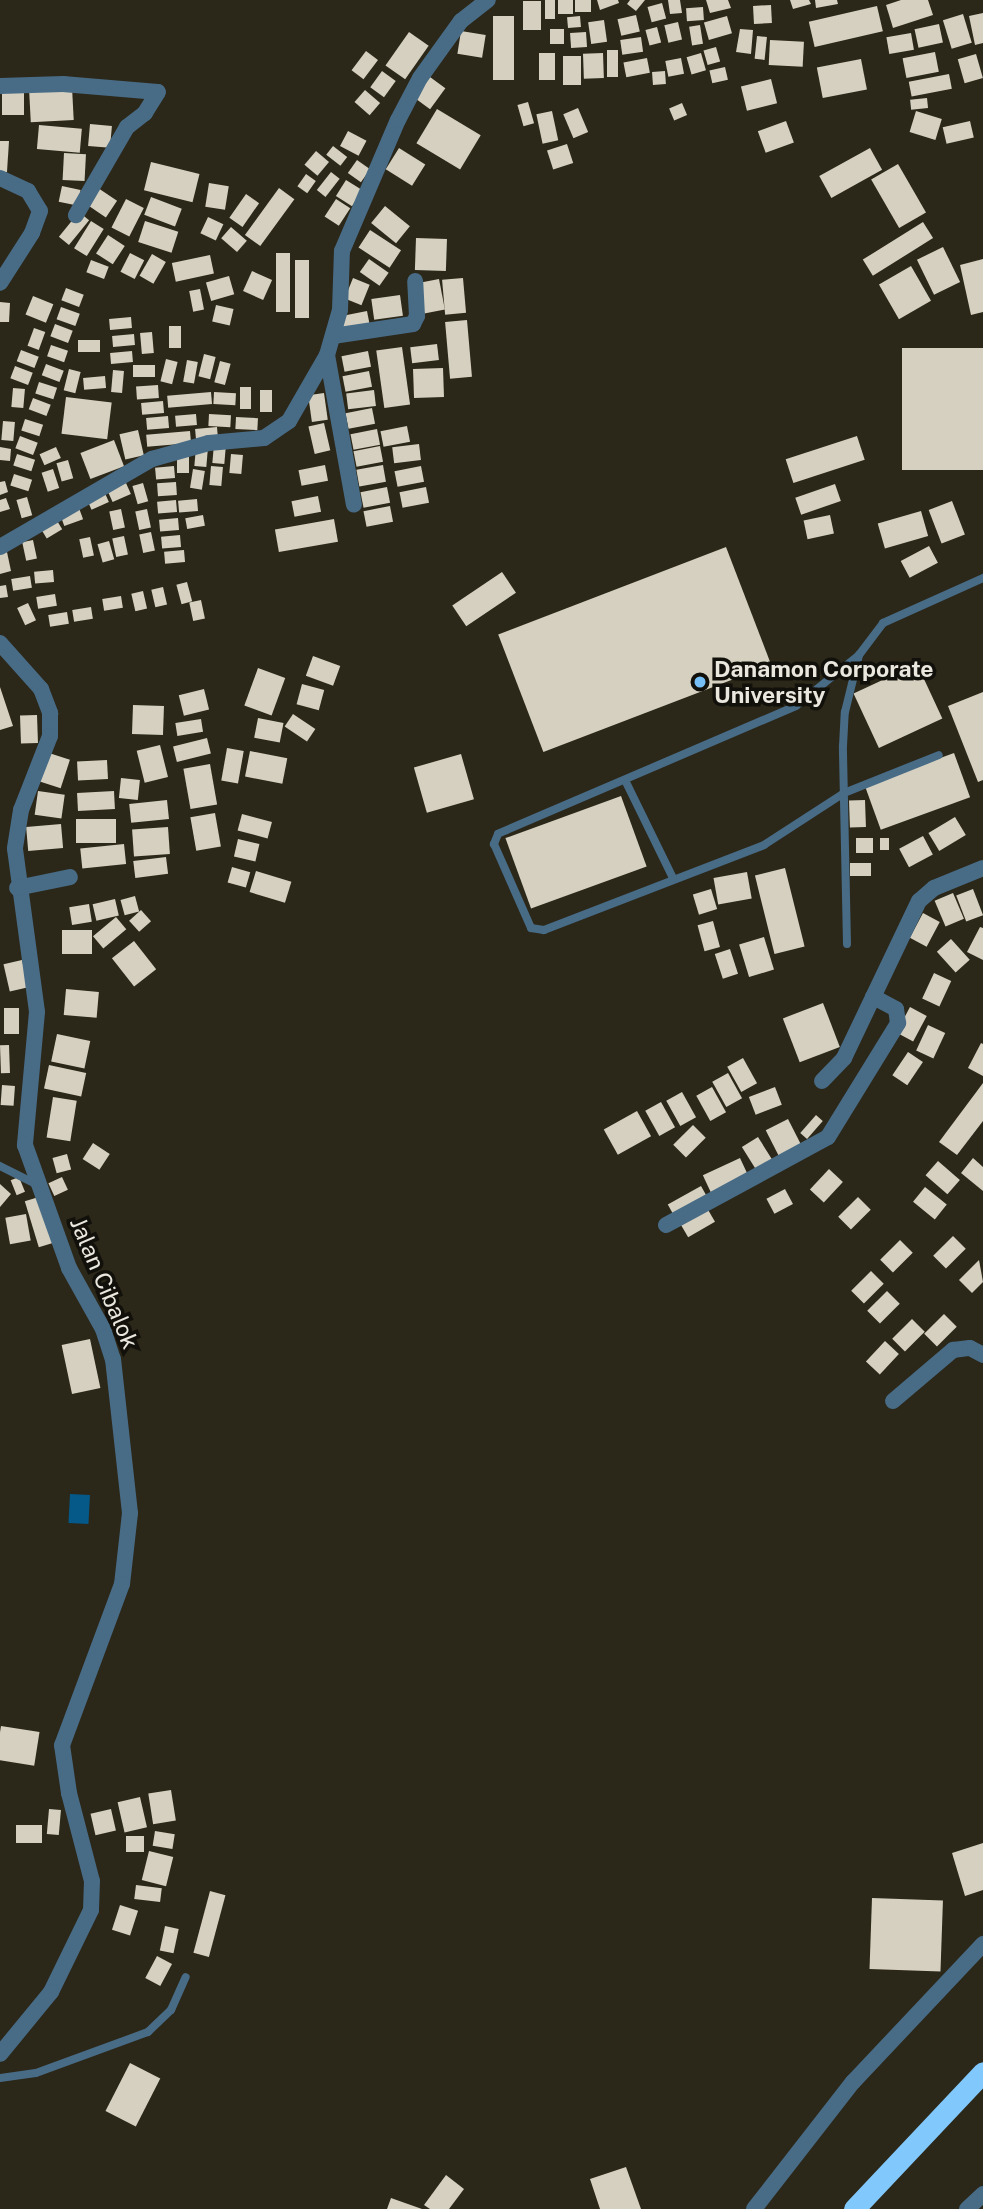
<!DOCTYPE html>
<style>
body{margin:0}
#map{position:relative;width:983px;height:2209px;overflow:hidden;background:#2b2719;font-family:"Public Sans",sans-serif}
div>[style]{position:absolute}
.water>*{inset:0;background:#045988;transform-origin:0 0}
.building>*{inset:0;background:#d5d0bf;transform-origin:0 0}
.service>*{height:8px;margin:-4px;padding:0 4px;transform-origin:4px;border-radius:4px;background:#486b86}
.minor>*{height:16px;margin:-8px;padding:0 8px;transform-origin:8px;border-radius:8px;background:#486b86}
.motorway>*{height:21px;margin:-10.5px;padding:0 10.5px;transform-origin:10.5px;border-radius:10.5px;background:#81c8fd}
.dots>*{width:19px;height:19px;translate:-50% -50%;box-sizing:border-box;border:4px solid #12100a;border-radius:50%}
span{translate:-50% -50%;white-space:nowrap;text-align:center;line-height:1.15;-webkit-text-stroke:7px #12100a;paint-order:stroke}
.poi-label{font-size:23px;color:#e9e7de;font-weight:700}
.left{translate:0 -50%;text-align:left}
.street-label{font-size:23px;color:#e9e7de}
</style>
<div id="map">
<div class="water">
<i style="left:70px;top:1494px;width:20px;height:29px;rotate:3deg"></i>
</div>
<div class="building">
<i style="left:545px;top:0;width:10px;height:19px"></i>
<i style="left:558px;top:0;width:15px;height:14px"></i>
<i style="left:575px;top:0;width:16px;height:12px"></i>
<i style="clip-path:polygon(597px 0,618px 0,619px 3px,600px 10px)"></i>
<i style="clip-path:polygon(630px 0,645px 0,636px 11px,627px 4px)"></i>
<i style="clip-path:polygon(668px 0,680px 0,682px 13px,670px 14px)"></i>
<i style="clip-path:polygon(706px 0,728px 0,731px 8px,710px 13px)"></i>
<i style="clip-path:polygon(790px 0,809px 0,811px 4px,793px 9px)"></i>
<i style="clip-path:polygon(815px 0,837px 0,838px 4px,816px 8px)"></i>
<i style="clip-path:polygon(901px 0,928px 0,933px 15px,893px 28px,886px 5px)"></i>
<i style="left:523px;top:1px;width:18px;height:29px"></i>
<i style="left:662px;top:3px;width:16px;height:15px;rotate:75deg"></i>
<i style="left:771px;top:5px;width:18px;height:18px;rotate:87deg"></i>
<i style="left:877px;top:6px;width:26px;height:70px;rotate:77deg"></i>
<i style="left:703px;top:7px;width:13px;height:17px;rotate:86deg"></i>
<i style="clip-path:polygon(983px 13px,983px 43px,975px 45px,969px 16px)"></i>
<i style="left:963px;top:14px;width:30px;height:21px;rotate:73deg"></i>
<i style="left:636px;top:15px;width:17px;height:19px;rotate:77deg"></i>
<i style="left:493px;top:16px;width:21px;height:64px"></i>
<i style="left:580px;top:16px;width:11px;height:13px;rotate:85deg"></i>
<i style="left:727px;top:16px;width:18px;height:24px;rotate:74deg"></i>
<i style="left:604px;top:20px;width:22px;height:16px;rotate:82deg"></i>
<i style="left:678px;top:22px;width:18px;height:14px;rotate:77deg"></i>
<i style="left:939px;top:24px;width:19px;height:25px;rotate:78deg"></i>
<i style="left:700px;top:25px;width:19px;height:11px;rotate:81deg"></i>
<i style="left:657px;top:27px;width:16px;height:12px;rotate:75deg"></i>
<i style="left:550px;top:29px;width:14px;height:15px"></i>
<i style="clip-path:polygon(740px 29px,753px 30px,751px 54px,736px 52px)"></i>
<i style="left:461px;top:31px;width:25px;height:23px;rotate:9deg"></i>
<i style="left:409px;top:32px;width:24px;height:41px;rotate:35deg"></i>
<i style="left:586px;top:32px;width:15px;height:16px;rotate:86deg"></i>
<i style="left:911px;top:33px;width:17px;height:25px;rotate:80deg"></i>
<i style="left:757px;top:36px;width:10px;height:23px;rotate:6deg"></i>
<i style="left:641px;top:37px;width:15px;height:21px;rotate:82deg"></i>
<i style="left:770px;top:40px;width:34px;height:25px;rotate:3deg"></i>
<i style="left:716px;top:47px;width:15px;height:13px;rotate:74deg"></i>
<i style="left:607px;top:50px;width:11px;height:27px"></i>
<i style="left:366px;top:51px;width:15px;height:24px;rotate:37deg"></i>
<i style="left:935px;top:52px;width:20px;height:33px;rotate:79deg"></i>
<i style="left:539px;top:53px;width:16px;height:27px"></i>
<i style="left:603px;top:53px;width:25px;height:20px;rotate:88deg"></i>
<i style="left:701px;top:53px;width:18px;height:15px;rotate:74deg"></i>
<i style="left:976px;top:54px;width:25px;height:19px;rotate:74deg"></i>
<i style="left:563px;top:56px;width:18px;height:29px"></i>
<i style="left:647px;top:58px;width:15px;height:24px;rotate:79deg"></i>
<i style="left:681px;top:58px;width:16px;height:16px;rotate:79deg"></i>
<i style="left:861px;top:59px;width:31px;height:45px;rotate:79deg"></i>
<i style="left:725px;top:67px;width:13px;height:16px;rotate:77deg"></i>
<i style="left:382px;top:71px;width:17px;height:20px;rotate:36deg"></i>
<i style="left:665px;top:71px;width:13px;height:13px;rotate:86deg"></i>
<i style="left:949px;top:74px;width:15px;height:41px;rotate:79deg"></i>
<i style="left:430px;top:77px;width:19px;height:26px;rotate:36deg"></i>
<i style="left:771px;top:79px;width:25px;height:31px;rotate:76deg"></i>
<i style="left:72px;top:87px;width:33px;height:43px;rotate:87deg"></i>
<i style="left:2px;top:89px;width:22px;height:26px"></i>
<i style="left:365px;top:90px;width:20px;height:16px;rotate:41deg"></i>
<i style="left:927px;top:98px;width:10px;height:17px;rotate:84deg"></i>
<i style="left:528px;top:102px;width:22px;height:11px;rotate:74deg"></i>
<i style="left:682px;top:103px;width:13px;height:14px;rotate:67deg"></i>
<i style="left:578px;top:108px;width:26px;height:16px;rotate:67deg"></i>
<i style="left:437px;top:109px;width:51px;height:40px;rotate:31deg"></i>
<i style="left:552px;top:111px;width:30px;height:16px;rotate:78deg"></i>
<i style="left:916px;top:111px;width:27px;height:22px;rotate:17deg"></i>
<i style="left:786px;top:121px;width:23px;height:30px;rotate:70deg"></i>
<i style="left:970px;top:121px;width:17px;height:28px;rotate:77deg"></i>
<i style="left:90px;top:124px;width:22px;height:22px;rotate:5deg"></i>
<i style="left:39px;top:125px;width:43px;height:24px;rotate:5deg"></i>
<i style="left:348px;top:131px;width:21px;height:17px;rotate:28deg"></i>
<i style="clip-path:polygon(0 141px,9px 141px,7px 172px,0 172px)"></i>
<i style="left:567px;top:144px;width:20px;height:21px;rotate:72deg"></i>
<i style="left:333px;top:146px;width:18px;height:11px;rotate:38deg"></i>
<i style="left:399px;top:148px;width:31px;height:25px;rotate:32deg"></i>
<i style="left:870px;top:148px;width:25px;height:58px;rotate:61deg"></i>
<i style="left:316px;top:151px;width:17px;height:18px;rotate:40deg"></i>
<i style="left:64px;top:153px;width:22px;height:27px;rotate:3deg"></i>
<i style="left:357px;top:160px;width:16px;height:16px;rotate:35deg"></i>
<i style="left:151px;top:162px;width:50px;height:29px;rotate:14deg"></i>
<i style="left:898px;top:164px;width:56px;height:31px;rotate:60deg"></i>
<i style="left:331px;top:172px;width:11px;height:23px;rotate:38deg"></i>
<i style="left:306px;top:174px;width:12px;height:15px;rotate:35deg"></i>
<i style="left:346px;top:180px;width:19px;height:19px;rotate:32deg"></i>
<i style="left:209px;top:183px;width:20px;height:24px;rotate:9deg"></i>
<i style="left:62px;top:186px;width:19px;height:16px;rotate:12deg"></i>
<i style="left:98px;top:188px;width:23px;height:20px;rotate:34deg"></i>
<i style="left:279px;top:188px;width:19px;height:58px;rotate:36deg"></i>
<i style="left:246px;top:194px;width:16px;height:29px;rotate:35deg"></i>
<i style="left:151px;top:197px;width:33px;height:19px;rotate:21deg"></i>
<i style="left:126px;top:199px;width:20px;height:32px;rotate:27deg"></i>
<i style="left:336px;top:199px;width:17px;height:21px;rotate:33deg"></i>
<i style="left:385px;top:206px;width:32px;height:22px;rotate:39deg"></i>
<i style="left:79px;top:212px;width:13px;height:32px;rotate:39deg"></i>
<i style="left:208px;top:217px;width:17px;height:18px;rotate:25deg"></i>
<i style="left:91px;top:221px;width:15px;height:32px;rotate:32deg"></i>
<i style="left:145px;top:221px;width:35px;height:22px;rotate:18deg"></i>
<i style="left:923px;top:222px;width:19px;height:71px;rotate:58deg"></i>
<i style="left:231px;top:227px;width:21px;height:15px;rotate:41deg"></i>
<i style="left:370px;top:230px;width:37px;height:21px;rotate:33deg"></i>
<i style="left:108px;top:235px;width:20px;height:22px;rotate:33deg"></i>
<i style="left:416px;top:238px;width:31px;height:32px;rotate:2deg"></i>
<i style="left:943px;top:247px;width:39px;height:29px;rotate:64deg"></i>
<i style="left:130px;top:253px;width:16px;height:21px;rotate:27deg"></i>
<i style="left:276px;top:253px;width:14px;height:59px"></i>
<i style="left:152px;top:254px;width:16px;height:25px;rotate:30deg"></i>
<i style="left:210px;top:255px;width:19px;height:39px;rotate:78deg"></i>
<i style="left:369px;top:259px;width:24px;height:16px;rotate:35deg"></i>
<i style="clip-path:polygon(983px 259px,983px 312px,971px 315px,960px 265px)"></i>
<i style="left:91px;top:260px;width:19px;height:13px;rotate:21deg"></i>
<i style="left:295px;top:260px;width:14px;height:58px"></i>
<i style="left:911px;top:266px;width:40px;height:37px;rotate:60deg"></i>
<i style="left:252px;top:271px;width:22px;height:22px;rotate:24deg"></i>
<i style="left:229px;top:276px;width:19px;height:24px;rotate:74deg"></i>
<i style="left:353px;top:278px;width:18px;height:22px;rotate:22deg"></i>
<i style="left:463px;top:278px;width:35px;height:21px;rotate:85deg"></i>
<i style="left:439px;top:279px;width:31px;height:21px;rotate:79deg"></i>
<i style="left:66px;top:288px;width:19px;height:13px;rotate:21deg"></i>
<i style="left:200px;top:289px;width:21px;height:11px;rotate:79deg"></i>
<i style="left:400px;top:295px;width:21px;height:29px;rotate:82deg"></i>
<i style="left:33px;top:296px;width:22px;height:20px;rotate:22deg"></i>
<i style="clip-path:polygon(0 302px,10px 303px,9px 322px,0 322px)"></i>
<i style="left:216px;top:305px;width:18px;height:17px;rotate:13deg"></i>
<i style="left:61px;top:307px;width:20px;height:13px;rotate:20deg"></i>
<i style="left:367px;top:311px;width:16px;height:27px;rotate:79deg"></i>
<i style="left:131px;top:317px;width:11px;height:22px;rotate:85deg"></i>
<i style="left:467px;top:320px;width:57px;height:22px;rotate:85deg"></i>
<i style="left:55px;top:324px;width:19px;height:13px;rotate:21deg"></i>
<i style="left:169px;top:326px;width:12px;height:22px"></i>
<i style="left:34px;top:328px;width:12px;height:19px;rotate:20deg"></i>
<i style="left:152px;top:332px;width:21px;height:12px;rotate:85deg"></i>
<i style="left:134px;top:334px;width:11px;height:22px;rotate:85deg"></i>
<i style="left:100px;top:340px;width:12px;height:22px;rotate:90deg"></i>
<i style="left:437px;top:344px;width:16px;height:27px;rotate:83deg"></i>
<i style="left:51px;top:345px;width:18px;height:12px;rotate:19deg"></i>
<i style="left:402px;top:347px;width:58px;height:26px;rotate:82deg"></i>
<i style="left:983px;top:348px;width:122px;height:81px;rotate:90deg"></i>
<i style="left:21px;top:350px;width:19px;height:12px;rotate:21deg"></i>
<i style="left:132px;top:351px;width:11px;height:22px;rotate:85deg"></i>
<i style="left:368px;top:351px;width:16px;height:27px;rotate:79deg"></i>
<i style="left:204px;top:354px;width:12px;height:23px;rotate:14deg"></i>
<i style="left:166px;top:359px;width:12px;height:23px;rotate:14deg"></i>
<i style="left:187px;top:360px;width:11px;height:22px;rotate:10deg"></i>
<i style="left:220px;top:361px;width:11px;height:22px;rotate:15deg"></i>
<i style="left:46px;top:364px;width:19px;height:12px;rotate:21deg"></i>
<i style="left:155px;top:365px;width:12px;height:22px;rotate:90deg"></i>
<i style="left:15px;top:366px;width:19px;height:13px;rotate:21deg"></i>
<i style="left:443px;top:368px;width:29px;height:30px;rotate:88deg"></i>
<i style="left:69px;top:369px;width:12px;height:22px;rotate:14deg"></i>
<i style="left:113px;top:370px;width:11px;height:22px;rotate:5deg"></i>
<i style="left:369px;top:371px;width:16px;height:27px;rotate:79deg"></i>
<i style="left:105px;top:376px;width:12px;height:22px;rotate:85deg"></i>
<i style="left:39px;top:382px;width:19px;height:12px;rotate:18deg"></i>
<i style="left:158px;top:385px;width:13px;height:22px;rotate:86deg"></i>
<i style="left:240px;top:387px;width:11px;height:22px"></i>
<i style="left:13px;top:388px;width:12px;height:19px;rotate:5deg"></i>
<i style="left:272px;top:390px;width:22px;height:12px;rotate:90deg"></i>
<i style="left:374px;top:390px;width:16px;height:28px;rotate:83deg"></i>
<i style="left:211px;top:392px;width:12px;height:44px;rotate:85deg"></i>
<i style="left:214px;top:392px;width:22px;height:12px;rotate:3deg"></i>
<i style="left:324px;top:393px;width:27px;height:16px;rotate:82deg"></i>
<i style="left:66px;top:397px;width:46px;height:37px;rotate:7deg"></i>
<i style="left:33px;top:398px;width:19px;height:12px;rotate:21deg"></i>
<i style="left:163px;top:401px;width:12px;height:22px;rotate:85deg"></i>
<i style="left:372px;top:408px;width:16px;height:27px;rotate:79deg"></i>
<i style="left:196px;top:414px;width:11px;height:21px;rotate:85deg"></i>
<i style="left:209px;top:414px;width:22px;height:12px;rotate:3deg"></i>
<i style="left:168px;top:416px;width:12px;height:22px;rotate:85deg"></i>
<i style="left:236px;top:417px;width:22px;height:12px;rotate:3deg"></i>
<i style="left:25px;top:419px;width:19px;height:12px;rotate:18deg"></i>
<i style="left:3px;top:421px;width:12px;height:19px;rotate:5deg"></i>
<i style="left:324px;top:423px;width:28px;height:16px;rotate:77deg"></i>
<i style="left:407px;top:426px;width:16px;height:27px;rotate:79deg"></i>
<i style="left:217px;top:427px;width:12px;height:22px;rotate:85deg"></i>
<i style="left:377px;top:429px;width:16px;height:27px;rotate:79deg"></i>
<i style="left:138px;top:430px;width:26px;height:19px;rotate:77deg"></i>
<i style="left:190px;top:431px;width:12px;height:44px;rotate:85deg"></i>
<i style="left:20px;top:436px;width:19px;height:13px;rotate:21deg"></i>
<i style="left:857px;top:436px;width:25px;height:75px;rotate:72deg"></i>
<i style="left:114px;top:440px;width:28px;height:36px;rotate:69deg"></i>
<i style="left:214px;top:444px;width:12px;height:19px;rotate:5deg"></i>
<i style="left:419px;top:444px;width:16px;height:27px;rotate:83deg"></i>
<i style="left:380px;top:446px;width:16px;height:27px;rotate:79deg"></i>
<i style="clip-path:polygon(0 447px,11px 449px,10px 461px,0 460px)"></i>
<i style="left:56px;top:447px;width:12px;height:18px;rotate:66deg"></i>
<i style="left:196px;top:447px;width:12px;height:19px;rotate:5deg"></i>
<i style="left:17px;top:454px;width:19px;height:12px;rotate:18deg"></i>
<i style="left:189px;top:454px;width:19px;height:12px;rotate:90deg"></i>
<i style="left:231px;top:454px;width:12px;height:19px;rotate:5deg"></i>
<i style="left:68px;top:460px;width:19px;height:12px;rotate:74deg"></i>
<i style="left:325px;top:465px;width:16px;height:27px;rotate:79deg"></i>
<i style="left:383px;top:465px;width:17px;height:27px;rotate:80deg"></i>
<i style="left:174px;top:466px;width:12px;height:19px;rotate:85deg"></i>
<i style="left:211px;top:466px;width:12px;height:19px;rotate:5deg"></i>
<i style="left:421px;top:466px;width:16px;height:27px;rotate:79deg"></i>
<i style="left:53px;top:469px;width:20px;height:12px;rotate:72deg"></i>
<i style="left:193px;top:469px;width:12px;height:19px;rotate:9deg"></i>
<i style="left:14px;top:474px;width:19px;height:12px;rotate:18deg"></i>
<i style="clip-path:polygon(5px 481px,8px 492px,0 495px,0 482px)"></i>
<i style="left:176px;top:482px;width:13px;height:19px;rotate:86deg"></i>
<i style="left:126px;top:483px;width:12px;height:20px;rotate:66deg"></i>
<i style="left:143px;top:483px;width:19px;height:11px;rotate:74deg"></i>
<i style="left:835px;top:484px;width:18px;height:42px;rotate:71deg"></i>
<i style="left:387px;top:487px;width:16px;height:27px;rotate:79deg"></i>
<i style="left:426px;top:487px;width:16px;height:27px;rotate:79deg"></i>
<i style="left:104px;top:491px;width:12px;height:19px;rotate:66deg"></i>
<i style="left:318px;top:496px;width:16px;height:27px;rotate:79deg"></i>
<i style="left:27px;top:497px;width:19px;height:11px;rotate:74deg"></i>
<i style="clip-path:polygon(6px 498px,10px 509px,0 512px,0 500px)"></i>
<i style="left:197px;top:499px;width:12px;height:19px;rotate:85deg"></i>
<i style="left:176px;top:500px;width:12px;height:19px;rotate:85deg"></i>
<i style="left:952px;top:501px;width:36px;height:25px;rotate:69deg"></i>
<i style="left:390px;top:506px;width:16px;height:27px;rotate:79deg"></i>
<i style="left:79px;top:508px;width:12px;height:20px;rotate:70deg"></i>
<i style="left:121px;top:509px;width:19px;height:12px;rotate:78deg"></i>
<i style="left:147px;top:509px;width:19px;height:12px;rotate:78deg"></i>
<i style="left:921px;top:511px;width:26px;height:45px;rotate:74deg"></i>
<i style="left:203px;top:515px;width:11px;height:18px;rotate:80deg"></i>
<i style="left:830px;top:515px;width:19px;height:27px;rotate:78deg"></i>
<i style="left:178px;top:518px;width:12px;height:19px;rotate:85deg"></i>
<i style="left:56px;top:519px;width:12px;height:18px;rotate:59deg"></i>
<i style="left:334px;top:519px;width:23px;height:60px;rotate:80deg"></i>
<i style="left:151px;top:532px;width:19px;height:12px;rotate:78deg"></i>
<i style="left:180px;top:535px;width:12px;height:19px;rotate:85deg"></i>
<i style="left:124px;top:536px;width:19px;height:12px;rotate:78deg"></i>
<i style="left:90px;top:537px;width:19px;height:11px;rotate:78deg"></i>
<i style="left:33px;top:540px;width:19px;height:11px;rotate:78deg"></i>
<i style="left:109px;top:541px;width:19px;height:12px;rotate:74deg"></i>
<i style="left:929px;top:546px;width:19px;height:32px;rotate:62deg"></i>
<i style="left:726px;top:547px;width:126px;height:244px;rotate:69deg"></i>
<i style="left:184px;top:550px;width:12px;height:20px;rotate:85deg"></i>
<i style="clip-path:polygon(7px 552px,11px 571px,0 574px,0 554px)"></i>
<i style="left:53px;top:570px;width:12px;height:19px;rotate:85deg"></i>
<i style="left:502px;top:572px;width:25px;height:60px;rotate:56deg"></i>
<i style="left:30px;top:576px;width:12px;height:19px;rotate:81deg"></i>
<i style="left:187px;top:582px;width:20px;height:11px;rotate:75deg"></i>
<i style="clip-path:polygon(6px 585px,8px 597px,0 598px,0 586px)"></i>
<i style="left:163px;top:587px;width:18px;height:12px;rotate:77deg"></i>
<i style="left:143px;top:591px;width:18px;height:12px;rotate:77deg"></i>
<i style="left:55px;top:594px;width:12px;height:19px;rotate:81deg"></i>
<i style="left:121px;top:596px;width:12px;height:19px;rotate:81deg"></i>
<i style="left:201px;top:600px;width:19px;height:12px;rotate:78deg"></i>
<i style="left:28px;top:603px;width:19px;height:12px;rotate:65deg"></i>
<i style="left:91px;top:607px;width:12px;height:19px;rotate:81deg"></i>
<i style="left:67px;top:612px;width:12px;height:19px;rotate:81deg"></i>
<i style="left:313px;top:656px;width:29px;height:21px;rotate:20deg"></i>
<i style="left:917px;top:664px;width:60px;height:70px;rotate:65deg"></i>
<i style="left:258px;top:668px;width:29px;height:40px;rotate:20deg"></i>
<i style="left:302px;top:684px;width:23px;height:21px;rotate:15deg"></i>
<i style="clip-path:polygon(0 687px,13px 726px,0 730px)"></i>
<i style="left:204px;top:689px;width:21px;height:26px;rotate:76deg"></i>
<i style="clip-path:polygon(983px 692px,983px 780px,978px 782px,948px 706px)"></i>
<i style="left:133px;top:705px;width:31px;height:29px;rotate:2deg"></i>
<i style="left:293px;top:714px;width:27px;height:15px;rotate:34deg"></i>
<i style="left:37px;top:715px;width:28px;height:17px;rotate:88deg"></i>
<i style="left:258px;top:718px;width:26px;height:20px;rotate:11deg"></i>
<i style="left:201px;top:719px;width:13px;height:26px;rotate:81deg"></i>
<i style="left:207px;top:738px;width:16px;height:35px;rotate:76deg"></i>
<i style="left:160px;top:745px;width:33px;height:24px;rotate:76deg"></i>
<i style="left:227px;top:748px;width:17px;height:33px;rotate:10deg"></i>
<i style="left:250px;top:751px;width:38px;height:26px;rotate:11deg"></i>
<i style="left:49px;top:753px;width:22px;height:30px;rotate:18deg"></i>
<i style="left:954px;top:753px;width:47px;height:95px;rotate:70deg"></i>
<i style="left:461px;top:754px;width:47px;height:49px;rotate:74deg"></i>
<i style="left:107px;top:760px;width:19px;height:30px;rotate:87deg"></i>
<i style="left:210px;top:764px;width:41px;height:27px;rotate:80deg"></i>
<i style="left:121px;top:778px;width:19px;height:20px;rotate:6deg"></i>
<i style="left:38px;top:791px;width:27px;height:24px;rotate:8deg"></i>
<i style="left:114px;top:791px;width:18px;height:37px;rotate:87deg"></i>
<i style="left:621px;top:796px;width:75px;height:123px;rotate:70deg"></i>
<i style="left:167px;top:800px;width:19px;height:38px;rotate:84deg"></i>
<i style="left:865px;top:800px;width:27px;height:16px;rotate:88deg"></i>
<i style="left:215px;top:813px;width:34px;height:25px;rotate:80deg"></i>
<i style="left:242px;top:814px;width:31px;height:17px;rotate:15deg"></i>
<i style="left:955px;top:817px;width:21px;height:31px;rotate:59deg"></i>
<i style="left:116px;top:819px;width:24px;height:40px;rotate:90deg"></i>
<i style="left:61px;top:824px;width:24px;height:35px;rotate:85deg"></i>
<i style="left:168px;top:827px;width:27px;height:36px;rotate:86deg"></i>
<i style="left:923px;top:836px;width:21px;height:27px;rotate:62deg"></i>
<i style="left:856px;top:838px;width:17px;height:15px"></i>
<i style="left:880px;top:838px;width:9px;height:12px"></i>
<i style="left:238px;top:839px;width:22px;height:18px;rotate:13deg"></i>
<i style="left:124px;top:844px;width:20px;height:44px;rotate:84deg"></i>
<i style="left:166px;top:857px;width:17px;height:33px;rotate:83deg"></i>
<i style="left:850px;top:863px;width:21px;height:13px"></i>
<i style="left:232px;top:867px;width:19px;height:16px;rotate:16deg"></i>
<i style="left:785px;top:868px;width:81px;height:31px;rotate:76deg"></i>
<i style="left:256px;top:871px;width:37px;height:22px;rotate:17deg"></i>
<i style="left:747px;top:872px;width:27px;height:34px;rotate:80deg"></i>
<i style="left:711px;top:889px;width:21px;height:19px;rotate:73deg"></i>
<i style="left:973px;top:889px;width:28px;height:18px;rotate:69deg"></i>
<i style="left:953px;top:893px;width:28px;height:20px;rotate:67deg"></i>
<i style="left:135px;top:896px;width:16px;height:15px;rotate:75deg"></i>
<i style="left:115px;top:899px;width:17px;height:23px;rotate:77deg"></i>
<i style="left:89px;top:904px;width:18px;height:20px;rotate:81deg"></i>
<i style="left:141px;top:910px;width:15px;height:16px;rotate:48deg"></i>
<i style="left:923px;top:913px;width:19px;height:28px;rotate:28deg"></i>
<i style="left:116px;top:917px;width:16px;height:30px;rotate:50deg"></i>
<i style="left:713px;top:921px;width:27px;height:16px;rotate:75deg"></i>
<i style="clip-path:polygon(980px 927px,983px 928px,983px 960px,967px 952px)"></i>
<i style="left:62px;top:930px;width:30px;height:24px"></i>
<i style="left:764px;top:937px;width:34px;height:26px;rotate:73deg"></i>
<i style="left:951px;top:939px;width:28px;height:19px;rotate:48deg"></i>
<i style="left:134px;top:941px;width:36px;height:28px;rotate:52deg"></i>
<i style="left:730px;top:949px;width:26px;height:16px;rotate:72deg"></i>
<i style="left:22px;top:960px;width:28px;height:19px;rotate:77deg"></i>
<i style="left:934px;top:973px;width:19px;height:28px;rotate:25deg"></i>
<i style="left:66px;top:989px;width:33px;height:26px;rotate:5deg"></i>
<i style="left:823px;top:1003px;width:47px;height:43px;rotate:69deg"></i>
<i style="left:910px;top:1007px;width:19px;height:29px;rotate:28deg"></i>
<i style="left:4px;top:1008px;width:15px;height:26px"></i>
<i style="left:928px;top:1025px;width:19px;height:28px;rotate:25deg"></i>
<i style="left:57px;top:1034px;width:34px;height:28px;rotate:12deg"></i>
<i style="clip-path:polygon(981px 1043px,983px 1044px,983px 1076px,968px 1068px)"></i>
<i style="left:9px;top:1045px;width:28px;height:9px;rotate:88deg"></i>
<i style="left:908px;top:1052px;width:18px;height:28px;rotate:34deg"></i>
<i style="left:743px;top:1058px;width:29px;height:18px;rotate:61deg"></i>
<i style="left:49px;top:1065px;width:38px;height:24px;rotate:12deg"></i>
<i style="left:728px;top:1073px;width:29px;height:18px;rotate:61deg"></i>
<i style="clip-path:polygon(983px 1083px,983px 1121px,957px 1155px,939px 1142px)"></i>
<i style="left:2px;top:1085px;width:13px;height:20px;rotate:4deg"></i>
<i style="left:712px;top:1087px;width:29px;height:18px;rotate:61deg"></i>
<i style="left:775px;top:1087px;width:19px;height:28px;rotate:69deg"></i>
<i style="left:682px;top:1092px;width:29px;height:18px;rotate:61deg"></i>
<i style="left:53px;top:1097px;width:24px;height:41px;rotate:9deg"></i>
<i style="left:661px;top:1102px;width:29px;height:18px;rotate:61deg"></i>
<i style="left:637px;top:1111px;width:29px;height:38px;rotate:61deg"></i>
<i style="left:816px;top:1115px;width:9px;height:24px;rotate:41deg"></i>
<i style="left:788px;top:1119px;width:30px;height:25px;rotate:63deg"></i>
<i style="left:693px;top:1125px;width:18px;height:28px;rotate:45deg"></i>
<i style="left:758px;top:1137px;width:31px;height:19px;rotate:58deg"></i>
<i style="left:93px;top:1143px;width:20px;height:19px;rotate:33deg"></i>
<i style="left:67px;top:1154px;width:16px;height:15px;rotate:75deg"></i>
<i style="left:740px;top:1158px;width:21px;height:41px;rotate:65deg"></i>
<i style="clip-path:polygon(973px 1158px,983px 1167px,983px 1191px,961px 1173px)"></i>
<i style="left:938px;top:1161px;width:29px;height:19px;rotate:41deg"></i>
<i style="left:829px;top:1169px;width:19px;height:28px;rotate:43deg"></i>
<i style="left:19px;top:1177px;width:16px;height:9px;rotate:68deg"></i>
<i style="left:62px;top:1177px;width:14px;height:15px;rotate:65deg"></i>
<i style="clip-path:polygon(0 1184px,11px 1194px,0 1207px)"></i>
<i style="left:701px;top:1186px;width:13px;height:38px;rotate:61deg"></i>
<i style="left:925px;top:1187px;width:28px;height:19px;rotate:39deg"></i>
<i style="left:785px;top:1189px;width:17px;height:21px;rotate:62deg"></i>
<i style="left:42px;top:1196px;width:48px;height:18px;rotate:73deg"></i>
<i style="left:858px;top:1197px;width:18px;height:28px;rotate:45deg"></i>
<i style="left:707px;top:1208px;width:16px;height:31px;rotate:60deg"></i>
<i style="left:26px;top:1214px;width:27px;height:21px;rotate:80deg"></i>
<i style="left:953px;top:1236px;width:18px;height:28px;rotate:45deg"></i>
<i style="left:900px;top:1240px;width:18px;height:28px;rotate:45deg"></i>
<i style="clip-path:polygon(979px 1260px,983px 1282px,972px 1293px,959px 1280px)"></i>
<i style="left:871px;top:1271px;width:18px;height:28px;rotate:45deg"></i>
<i style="left:887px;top:1291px;width:18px;height:28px;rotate:45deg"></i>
<i style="left:944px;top:1314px;width:18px;height:28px;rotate:45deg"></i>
<i style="left:912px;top:1319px;width:18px;height:28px;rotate:45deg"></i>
<i style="left:90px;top:1339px;width:50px;height:29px;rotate:78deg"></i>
<i style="left:885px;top:1341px;width:19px;height:28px;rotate:43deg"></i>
<i style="left:1px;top:1726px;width:39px;height:34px;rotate:9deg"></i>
<i style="left:171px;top:1790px;width:31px;height:23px;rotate:81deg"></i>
<i style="left:140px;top:1797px;width:31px;height:23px;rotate:77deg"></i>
<i style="left:49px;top:1809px;width:12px;height:25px;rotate:5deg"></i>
<i style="left:111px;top:1809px;width:22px;height:21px;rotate:77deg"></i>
<i style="left:16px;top:1825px;width:26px;height:18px"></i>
<i style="left:155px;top:1831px;width:20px;height:15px;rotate:9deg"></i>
<i style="left:144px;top:1836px;width:16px;height:18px;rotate:90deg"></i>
<i style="clip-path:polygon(983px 1843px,983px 1890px,965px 1896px,952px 1853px)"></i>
<i style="left:149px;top:1851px;width:25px;height:30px;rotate:14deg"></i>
<i style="left:136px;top:1885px;width:26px;height:14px;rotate:7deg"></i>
<i style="left:210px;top:1891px;width:16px;height:64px;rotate:15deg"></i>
<i style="left:872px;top:1898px;width:71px;height:71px;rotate:2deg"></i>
<i style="left:120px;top:1905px;width:19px;height:26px;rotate:18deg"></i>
<i style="left:165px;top:1926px;width:14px;height:25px;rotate:12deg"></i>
<i style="left:157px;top:1956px;width:17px;height:25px;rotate:28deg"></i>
<i style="left:130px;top:2063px;width:34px;height:54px;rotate:27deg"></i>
<i style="clip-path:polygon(626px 2167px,641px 2209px,600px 2209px,590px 2179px)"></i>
<i style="clip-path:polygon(446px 2175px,464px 2189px,449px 2209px,430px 2209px,424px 2205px)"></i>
<i style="clip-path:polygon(391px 2198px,422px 2209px,387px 2209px)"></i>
</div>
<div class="service">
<i style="left:859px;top:655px;width:81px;rotate:141deg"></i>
<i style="left:796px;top:706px;width:324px;rotate:156.8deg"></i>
<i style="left:498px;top:834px;width:11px;rotate:112deg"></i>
<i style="left:494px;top:844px;width:92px;rotate:66.2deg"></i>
<i style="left:531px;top:928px;width:13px;rotate:9deg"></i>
<i style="left:544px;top:930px;width:236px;rotate:-21.1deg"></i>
<i style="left:764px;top:845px;width:95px;rotate:-33deg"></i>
<i style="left:844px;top:793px;width:102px;rotate:-21.8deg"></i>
<i style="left:625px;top:780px;width:109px;rotate:63.9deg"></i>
<i style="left:847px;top:944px;width:198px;rotate:-91.2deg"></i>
<i style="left:843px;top:746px;width:34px;rotate:-87deg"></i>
<i style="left:845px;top:712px;width:59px;rotate:-76.2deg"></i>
<i style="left:859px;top:655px;width:40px;rotate:-53deg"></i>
<i style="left:883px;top:623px;width:110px;rotate:-24.2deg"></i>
<i style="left:0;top:1166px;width:42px;rotate:26.6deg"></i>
<i style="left:0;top:2078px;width:36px;rotate:-8deg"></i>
<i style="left:36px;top:2073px;width:119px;rotate:-20.1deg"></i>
<i style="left:148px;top:2032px;width:32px;rotate:-44deg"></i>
<i style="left:171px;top:2010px;width:36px;rotate:-66deg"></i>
</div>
<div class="minor">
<i style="left:0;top:86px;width:63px;rotate:-1.8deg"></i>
<i style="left:63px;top:84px;width:95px;rotate:4.8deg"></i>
<i style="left:158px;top:92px;width:25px;rotate:122deg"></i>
<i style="left:145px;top:113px;width:23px;rotate:142deg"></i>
<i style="left:127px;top:127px;width:102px;rotate:120.1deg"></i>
<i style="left:0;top:178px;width:31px;rotate:25deg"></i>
<i style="left:28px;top:191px;width:23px;rotate:59deg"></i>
<i style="left:40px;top:211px;width:23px;rotate:110deg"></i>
<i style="left:32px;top:233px;width:59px;rotate:122.6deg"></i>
<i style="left:333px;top:336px;width:81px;rotate:-8.5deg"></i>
<i style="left:413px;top:324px;width:9px;rotate:-63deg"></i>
<i style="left:417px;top:316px;width:35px;rotate:-93deg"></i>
<i style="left:327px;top:355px;width:152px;rotate:79.8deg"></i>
<i style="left:0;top:547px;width:176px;rotate:-30.1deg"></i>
<i style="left:152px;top:459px;width:59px;rotate:-15.7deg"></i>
<i style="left:209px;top:443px;width:55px;rotate:-5.2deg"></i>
<i style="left:264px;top:438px;width:30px;rotate:-34deg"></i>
<i style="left:289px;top:421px;width:76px;rotate:-60.1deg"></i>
<i style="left:327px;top:355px;width:47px;rotate:-73.9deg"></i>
<i style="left:340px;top:310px;width:59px;rotate:-88.1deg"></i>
<i style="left:342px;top:251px;width:142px;rotate:-66.9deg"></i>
<i style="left:398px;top:120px;width:47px;rotate:-62.4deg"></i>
<i style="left:420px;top:78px;width:70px;rotate:-54.3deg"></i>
<i style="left:461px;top:21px;width:34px;rotate:-38deg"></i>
<i style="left:0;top:643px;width:62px;rotate:48.3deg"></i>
<i style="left:41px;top:689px;width:26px;rotate:69deg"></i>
<i style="left:50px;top:713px;width:23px;rotate:90deg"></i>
<i style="left:50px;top:736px;width:79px;rotate:111.4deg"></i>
<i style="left:21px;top:810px;width:39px;rotate:99deg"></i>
<i style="left:15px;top:849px;width:164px;rotate:82.3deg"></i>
<i style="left:37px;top:1012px;width:134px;rotate:95.2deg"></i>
<i style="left:25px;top:1145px;width:131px;rotate:70.3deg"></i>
<i style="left:69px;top:1268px;width:70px;rotate:60.9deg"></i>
<i style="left:103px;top:1329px;width:32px;rotate:72deg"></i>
<i style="left:113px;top:1359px;width:155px;rotate:83.7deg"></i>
<i style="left:130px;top:1513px;width:71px;rotate:96.4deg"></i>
<i style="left:122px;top:1584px;width:172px;rotate:110.4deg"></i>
<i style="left:62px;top:1745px;width:49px;rotate:81.7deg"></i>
<i style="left:69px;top:1793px;width:91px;rotate:75.4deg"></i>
<i style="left:92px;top:1881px;width:29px;rotate:92deg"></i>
<i style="left:91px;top:1910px;width:91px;rotate:116deg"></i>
<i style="left:51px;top:1992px;width:80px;rotate:129.4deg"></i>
<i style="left:17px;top:888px;width:54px;rotate:-11.7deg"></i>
<i style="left:822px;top:1081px;width:32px;rotate:-46deg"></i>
<i style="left:844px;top:1058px;width:174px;rotate:-64.5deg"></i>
<i style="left:919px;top:901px;width:20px;rotate:-41deg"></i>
<i style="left:934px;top:888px;width:53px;rotate:-22.2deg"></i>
<i style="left:666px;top:1225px;width:184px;rotate:-28.5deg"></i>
<i style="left:828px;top:1137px;width:134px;rotate:-58.4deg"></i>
<i style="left:898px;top:1023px;width:14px;rotate:-98deg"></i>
<i style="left:896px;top:1009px;width:26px;rotate:-152deg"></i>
<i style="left:893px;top:1401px;width:79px;rotate:-40.4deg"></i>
<i style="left:953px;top:1350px;width:17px;rotate:-7deg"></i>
<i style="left:970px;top:1348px;width:15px;rotate:28deg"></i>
<i style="left:754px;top:2209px;width:161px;rotate:-52.1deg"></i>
<i style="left:853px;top:2082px;width:190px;rotate:-46.7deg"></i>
<i style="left:967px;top:2209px;width:22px;rotate:-43deg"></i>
</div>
<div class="motorway">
<i style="left:854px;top:2209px;width:188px;rotate:-46.7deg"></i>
</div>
<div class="dots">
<i style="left:700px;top:682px;background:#76c0f7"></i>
</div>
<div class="poi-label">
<span class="left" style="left:714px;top:682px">Danamon Corporate<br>University</span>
</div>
<div class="street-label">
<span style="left:104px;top:1283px;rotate:67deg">Jalan Cibalok</span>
</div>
</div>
